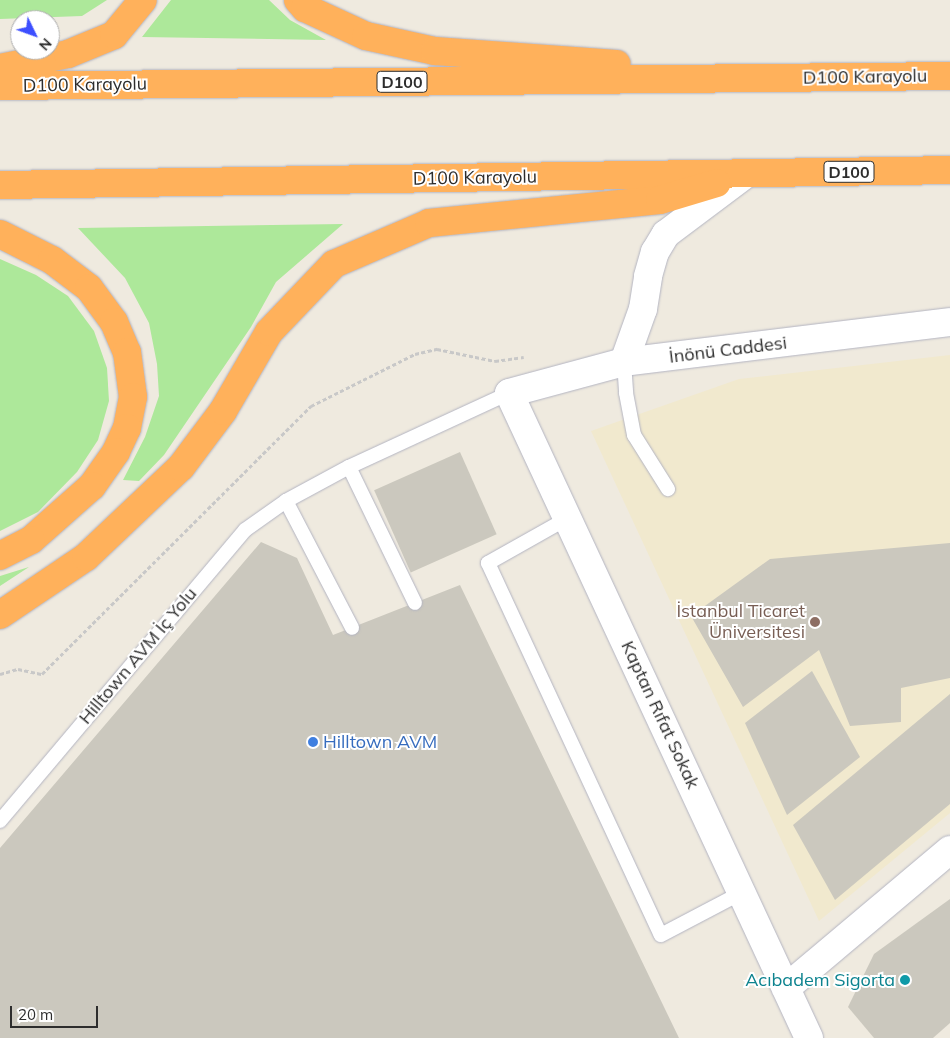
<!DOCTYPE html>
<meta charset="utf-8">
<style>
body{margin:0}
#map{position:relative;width:950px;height:1038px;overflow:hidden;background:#efeadf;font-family:Mulish,sans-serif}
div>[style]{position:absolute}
.education>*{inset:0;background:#f1e9ce}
.green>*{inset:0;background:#ade89a}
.building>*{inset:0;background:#cbc8be;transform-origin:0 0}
.path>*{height:3px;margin-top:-1.5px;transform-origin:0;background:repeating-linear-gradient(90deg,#c8c8c8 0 4px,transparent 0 6.5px)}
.roads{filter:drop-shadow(0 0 1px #b3b4c1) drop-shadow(0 0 1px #b3b4c1)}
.lane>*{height:14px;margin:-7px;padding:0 7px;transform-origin:7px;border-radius:7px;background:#fff}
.street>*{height:28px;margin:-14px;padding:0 14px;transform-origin:14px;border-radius:14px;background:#fff}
.secondary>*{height:28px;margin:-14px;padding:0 14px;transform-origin:14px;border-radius:14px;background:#fff}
.highway>*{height:28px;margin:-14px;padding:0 14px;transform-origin:14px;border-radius:14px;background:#ffb15b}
.dots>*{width:14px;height:14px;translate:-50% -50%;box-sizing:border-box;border:2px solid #fff;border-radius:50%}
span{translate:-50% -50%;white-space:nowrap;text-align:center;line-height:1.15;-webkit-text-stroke:4px #fff;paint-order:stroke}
.shield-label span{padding:1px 4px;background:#fff;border:1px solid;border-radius:4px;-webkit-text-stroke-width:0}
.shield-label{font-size:16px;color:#2d2d2d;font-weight:700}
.street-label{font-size:18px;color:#2d2d2d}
.education-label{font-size:18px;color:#785e54}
.right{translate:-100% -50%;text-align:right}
.shop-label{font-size:18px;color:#366cbe}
.left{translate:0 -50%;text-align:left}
.culture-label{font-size:18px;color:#0d838f}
.north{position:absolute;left:10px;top:10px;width:50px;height:50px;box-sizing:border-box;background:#fff;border:1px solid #ababab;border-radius:50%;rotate:132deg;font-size:14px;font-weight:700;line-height:20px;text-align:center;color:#2d2d2d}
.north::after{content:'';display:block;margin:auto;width:18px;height:22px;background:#3d4fff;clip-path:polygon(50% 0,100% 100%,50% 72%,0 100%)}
.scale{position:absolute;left:10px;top:1006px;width:88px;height:22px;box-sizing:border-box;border:2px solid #2d2d2d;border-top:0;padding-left:6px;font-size:15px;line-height:18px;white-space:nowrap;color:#2d2d2d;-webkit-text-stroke:4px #fff;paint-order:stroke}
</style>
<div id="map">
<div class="education">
<i style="clip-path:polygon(950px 355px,950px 813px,819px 921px,591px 431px,739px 379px)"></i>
</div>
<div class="green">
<i style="clip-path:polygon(0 0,107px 0,82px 16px,0 19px)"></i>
<i style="clip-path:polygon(171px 0,269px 0,290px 20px,326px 40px,142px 37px)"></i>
<i style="clip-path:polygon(343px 224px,276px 282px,251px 327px,164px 455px,139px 481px,123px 480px,145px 437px,159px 396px,157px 364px,149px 323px,125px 278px,78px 228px)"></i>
<i style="clip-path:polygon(0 259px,36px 275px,68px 296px,94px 331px,107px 368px,109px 401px,98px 440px,77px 472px,38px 512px,0 531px)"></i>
<i style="clip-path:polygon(29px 567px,0 586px,0 576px)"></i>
</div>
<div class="building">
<i style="left:460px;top:452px;width:90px;height:94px;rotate:66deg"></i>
<i style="clip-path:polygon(261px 542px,297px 558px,333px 635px,460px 585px,679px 1038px,0 1038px,0 848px)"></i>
<i style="clip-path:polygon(950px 543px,950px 678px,901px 688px,901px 722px,850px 726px,819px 650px,743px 707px,691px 616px,770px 559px)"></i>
<i style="clip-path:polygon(812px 671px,860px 757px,787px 815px,745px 723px)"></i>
<i style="clip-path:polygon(950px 694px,950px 804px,835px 900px,793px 825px)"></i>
<i style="clip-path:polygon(950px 899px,950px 1023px,933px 1038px,874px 1038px,848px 1007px,874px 954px)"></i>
</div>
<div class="path">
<i style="left:0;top:674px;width:19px;rotate:-16deg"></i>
<i style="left:18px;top:669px;width:25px;rotate:12deg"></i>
<i style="left:42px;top:674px;width:380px;rotate:-44.9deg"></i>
<i style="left:311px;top:406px;width:116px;rotate:-26.6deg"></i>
<i style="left:415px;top:354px;width:23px;rotate:-13deg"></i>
<i style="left:437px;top:349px;width:59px;rotate:11.7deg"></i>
<i style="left:495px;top:361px;width:29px;rotate:-8deg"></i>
</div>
<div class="roads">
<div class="lane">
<i style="left:624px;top:362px;width:31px;rotate:86deg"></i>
<i style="left:626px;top:393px;width:43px;rotate:79.2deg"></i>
<i style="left:634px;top:435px;width:64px;rotate:57.8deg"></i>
<i style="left:349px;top:467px;width:151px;rotate:64.1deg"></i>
<i style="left:286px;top:501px;width:143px;rotate:62.5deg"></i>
<i style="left:568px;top:518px;width:92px;rotate:150.6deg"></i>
<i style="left:488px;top:563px;width:410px;rotate:65.1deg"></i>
<i style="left:661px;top:935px;width:93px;rotate:-27.7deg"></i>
<i style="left:0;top:821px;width:380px;rotate:-49.9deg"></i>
<i style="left:245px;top:530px;width:50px;rotate:-35.3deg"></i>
<i style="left:286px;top:501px;width:72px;rotate:-28.4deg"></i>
<i style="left:349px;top:467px;width:176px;rotate:-24.8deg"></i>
</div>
<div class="street">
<i style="left:786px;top:988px;width:214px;rotate:-40.1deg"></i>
</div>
<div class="secondary">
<i style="left:624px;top:362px;width:56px;rotate:-70.3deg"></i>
<i style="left:643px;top:309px;width:33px;rotate:-81deg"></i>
<i style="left:648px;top:276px;width:25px;rotate:-74deg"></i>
<i style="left:655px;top:252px;width:21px;rotate:-59deg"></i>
<i style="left:666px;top:234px;width:95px;rotate:-36.9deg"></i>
<i style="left:809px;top:1038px;width:711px;rotate:-114.94deg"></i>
<i style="left:509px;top:393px;width:119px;rotate:-15.1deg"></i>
<i style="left:624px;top:362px;width:328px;rotate:-7deg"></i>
</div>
<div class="highway">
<i style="left:298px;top:0;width:11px;rotate:49deg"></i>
<i style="left:305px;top:8px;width:67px;rotate:24.7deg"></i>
<i style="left:366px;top:36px;width:71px;rotate:12.3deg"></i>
<i style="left:435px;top:51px;width:182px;rotate:4.1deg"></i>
<i style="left:0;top:68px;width:69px;rotate:-11.6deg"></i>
<i style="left:68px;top:54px;width:50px;rotate:-22.4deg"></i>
<i style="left:114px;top:35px;width:45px;rotate:-50.4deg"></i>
<i style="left:0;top:86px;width:950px;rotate:-0.6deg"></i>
<i style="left:0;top:185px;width:950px;rotate:-0.9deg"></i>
<i style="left:0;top:234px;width:58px;rotate:26.6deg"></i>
<i style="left:52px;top:260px;width:46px;rotate:37.1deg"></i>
<i style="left:89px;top:288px;width:42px;rotate:53.7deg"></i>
<i style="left:114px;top:322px;width:33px;rotate:67deg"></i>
<i style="left:127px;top:352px;width:45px;rotate:82.4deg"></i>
<i style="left:133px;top:397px;width:32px;rotate:101deg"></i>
<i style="left:127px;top:428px;width:26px;rotate:115deg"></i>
<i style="left:116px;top:452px;width:42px;rotate:125.2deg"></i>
<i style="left:92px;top:486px;width:81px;rotate:138.5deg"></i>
<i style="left:31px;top:540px;width:35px;rotate:153deg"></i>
<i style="left:0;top:615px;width:104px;rotate:-34deg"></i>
<i style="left:86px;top:557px;width:131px;rotate:-43.5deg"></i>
<i style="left:181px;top:467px;width:70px;rotate:-53.1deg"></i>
<i style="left:223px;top:411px;width:91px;rotate:-59.8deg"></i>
<i style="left:269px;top:332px;width:94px;rotate:-46.3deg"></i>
<i style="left:334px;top:264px;width:103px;rotate:-23.3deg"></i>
<i style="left:429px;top:223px;width:232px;rotate:-5.7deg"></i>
<i style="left:660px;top:200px;width:59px;rotate:-16.6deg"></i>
</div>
</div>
<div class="dots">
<i style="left:815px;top:622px;background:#8d6e63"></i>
<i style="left:313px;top:742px;background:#3f7fe0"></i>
<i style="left:905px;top:980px;background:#0f9aa8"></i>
</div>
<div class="shield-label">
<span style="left:402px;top:82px">D100</span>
<span style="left:849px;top:172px">D100</span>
</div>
<div class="street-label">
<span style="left:865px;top:77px;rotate:-1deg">D100 Karayolu</span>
<span style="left:85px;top:85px;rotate:-1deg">D100 Karayolu</span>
<span style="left:475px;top:178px;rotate:-1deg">D100 Karayolu</span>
<span style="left:728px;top:350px;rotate:-7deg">İnönü Caddesi</span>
<span style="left:138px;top:656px;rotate:-50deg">Hilltown AVM İç Yolu</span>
<span style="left:660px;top:715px;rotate:65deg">Kaptan Rıfat Sokak</span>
</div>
<div class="education-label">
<span class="right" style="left:805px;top:622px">İstanbul Ticaret<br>Üniversitesi</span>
</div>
<div class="shop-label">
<span class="left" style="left:323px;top:742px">Hilltown AVM</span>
</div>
<div class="culture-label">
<span class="right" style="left:895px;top:980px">Acıbadem Sigorta</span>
</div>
<div class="north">N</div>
<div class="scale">20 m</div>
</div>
